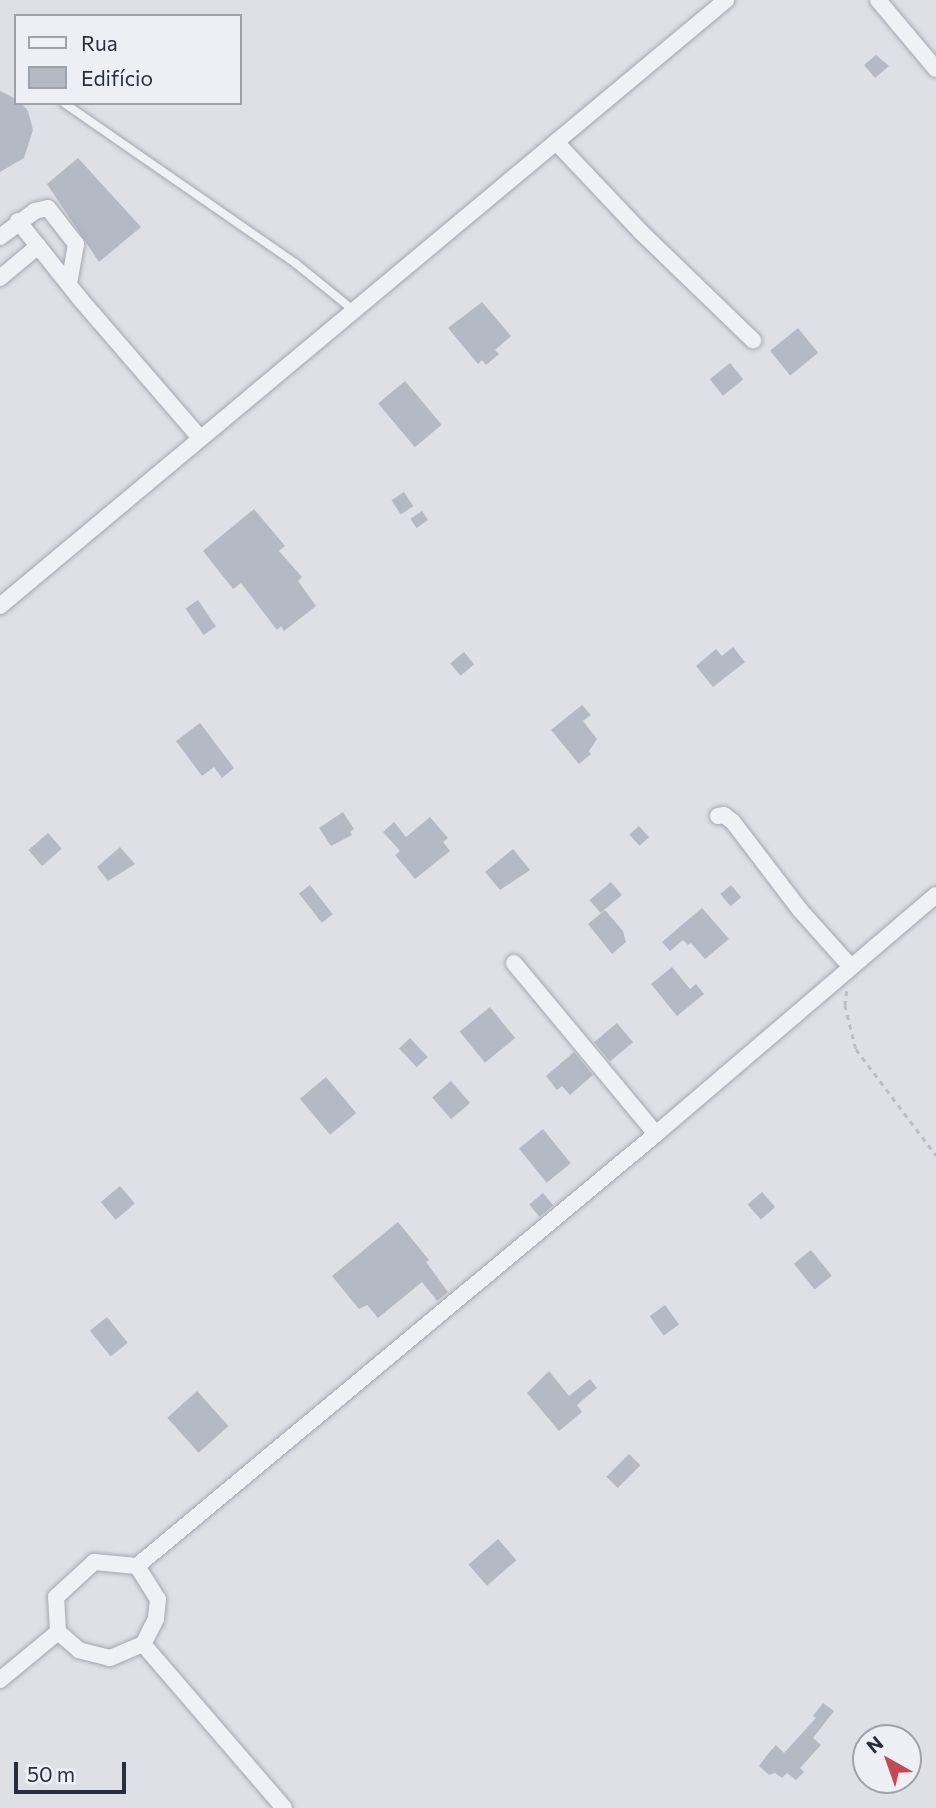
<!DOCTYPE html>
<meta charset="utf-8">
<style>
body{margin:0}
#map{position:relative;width:936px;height:1808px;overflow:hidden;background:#dee0e6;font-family:Commissioner,sans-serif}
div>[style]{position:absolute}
.building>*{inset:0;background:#b5b9c3;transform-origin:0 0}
.path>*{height:2.5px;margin-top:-1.25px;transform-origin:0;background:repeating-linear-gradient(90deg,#bcbec5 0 5px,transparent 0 10px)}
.roads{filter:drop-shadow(0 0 2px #a4a7b0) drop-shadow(0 0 2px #a4a7b0)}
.lane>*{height:8px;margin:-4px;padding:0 4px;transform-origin:4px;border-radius:4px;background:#f0f1f5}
.street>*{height:16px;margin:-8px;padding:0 8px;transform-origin:8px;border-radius:8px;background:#f0f1f5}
span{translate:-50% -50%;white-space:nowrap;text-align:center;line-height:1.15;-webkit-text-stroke:6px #edeff4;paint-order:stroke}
.legend{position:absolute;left:14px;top:14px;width:228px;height:91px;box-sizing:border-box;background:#edeff4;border:2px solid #9ea2aa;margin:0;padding:9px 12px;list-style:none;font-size:21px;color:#282e3c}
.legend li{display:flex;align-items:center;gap:14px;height:35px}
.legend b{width:35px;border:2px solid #9ea2aa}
.north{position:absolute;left:852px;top:1724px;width:70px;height:70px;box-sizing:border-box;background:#edeff4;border:2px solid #9ea2aa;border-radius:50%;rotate:320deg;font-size:19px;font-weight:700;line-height:28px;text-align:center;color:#282e3c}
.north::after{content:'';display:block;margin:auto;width:24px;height:32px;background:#c54952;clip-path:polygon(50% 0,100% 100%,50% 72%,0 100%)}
.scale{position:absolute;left:14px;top:1762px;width:112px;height:32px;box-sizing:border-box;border:4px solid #282e3c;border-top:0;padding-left:9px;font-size:21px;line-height:24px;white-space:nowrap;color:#282e3c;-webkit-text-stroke:5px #edeff4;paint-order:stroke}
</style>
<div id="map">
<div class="building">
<i style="clip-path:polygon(876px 55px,889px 66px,875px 78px,864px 65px)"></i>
<i style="clip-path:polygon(0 91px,16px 99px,16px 103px,22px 104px,28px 111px,33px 130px,24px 158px,0 172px)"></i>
<i style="clip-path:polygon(78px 158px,141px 227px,99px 262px,47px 184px)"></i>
<i style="clip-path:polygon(482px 302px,511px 336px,495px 350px,499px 354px,486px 365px,482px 360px,478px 364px,448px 328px)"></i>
<i style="left:798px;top:328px;width:32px;height:36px;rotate:51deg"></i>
<i style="left:730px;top:363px;width:21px;height:26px;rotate:51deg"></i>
<i style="left:405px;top:381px;width:57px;height:35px;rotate:50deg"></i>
<i style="left:404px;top:492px;width:17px;height:15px;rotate:57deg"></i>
<i style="clip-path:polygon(254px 509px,285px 546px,279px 551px,302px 577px,298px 581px,316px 606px,284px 631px,281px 626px,277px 630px,241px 583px,233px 589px,203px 551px)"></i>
<i style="left:422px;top:511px;width:11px;height:14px;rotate:56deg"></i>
<i style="left:198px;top:600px;width:32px;height:15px;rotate:56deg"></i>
<i style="clip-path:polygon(733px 647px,745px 662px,713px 687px,696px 666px,716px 649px,722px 656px)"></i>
<i style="left:464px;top:652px;width:16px;height:18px;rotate:50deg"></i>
<i style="clip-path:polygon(582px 705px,591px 715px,583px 721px,597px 739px,589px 751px,591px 754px,579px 764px,551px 730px)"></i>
<i style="clip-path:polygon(200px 723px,234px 768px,222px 778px,214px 767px,202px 776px,176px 741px)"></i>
<i style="clip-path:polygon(343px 812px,354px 829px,350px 832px,352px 835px,331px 846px,319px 828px)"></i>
<i style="clip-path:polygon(430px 817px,448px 838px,443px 842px,450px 851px,415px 879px,395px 855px,400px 851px,383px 832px,394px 822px,406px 837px)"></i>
<i style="left:639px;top:826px;width:15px;height:13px;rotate:48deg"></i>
<i style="left:48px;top:833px;width:21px;height:26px;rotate:49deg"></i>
<i style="clip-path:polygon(120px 847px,135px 864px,108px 881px,97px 867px)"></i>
<i style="clip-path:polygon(513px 849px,530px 870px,500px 890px,485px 872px)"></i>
<i style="left:611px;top:882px;width:17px;height:28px;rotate:50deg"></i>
<i style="left:310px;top:885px;width:37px;height:14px;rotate:52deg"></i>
<i style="left:731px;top:885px;width:16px;height:14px;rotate:50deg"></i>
<i style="clip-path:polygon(702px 908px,729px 939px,705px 959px,691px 943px,688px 945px,683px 940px,670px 951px,662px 942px)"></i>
<i style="clip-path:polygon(605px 910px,623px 931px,626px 942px,612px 954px,588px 924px)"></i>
<i style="clip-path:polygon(672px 967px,690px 989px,696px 984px,704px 994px,677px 1016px,651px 984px)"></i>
<i style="left:490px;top:1007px;width:40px;height:39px;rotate:51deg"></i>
<i style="left:617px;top:1023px;width:25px;height:30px;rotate:50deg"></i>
<i style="left:410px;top:1038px;width:26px;height:15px;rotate:47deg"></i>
<i style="clip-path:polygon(574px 1052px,593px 1075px,570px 1095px,562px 1086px,557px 1090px,546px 1076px)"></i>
<i style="left:326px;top:1077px;width:47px;height:34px;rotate:50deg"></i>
<i style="left:451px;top:1081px;width:29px;height:25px;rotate:49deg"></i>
<i style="left:543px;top:1129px;width:44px;height:31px;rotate:51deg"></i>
<i style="left:120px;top:1186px;width:23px;height:25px;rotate:50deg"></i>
<i style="left:762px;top:1192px;width:20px;height:19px;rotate:49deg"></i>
<i style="left:543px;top:1193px;width:16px;height:18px;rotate:50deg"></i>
<i style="clip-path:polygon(398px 1222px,429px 1260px,426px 1262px,448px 1292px,437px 1301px,422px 1282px,378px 1318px,367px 1305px,359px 1309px,332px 1276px)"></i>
<i style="left:811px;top:1250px;width:33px;height:22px;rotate:51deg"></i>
<i style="left:665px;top:1305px;width:24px;height:19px;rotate:54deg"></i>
<i style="left:107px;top:1317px;width:33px;height:22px;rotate:51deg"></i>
<i style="clip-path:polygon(549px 1371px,569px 1396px,590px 1379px,597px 1388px,577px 1405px,582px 1412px,559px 1431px,527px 1393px)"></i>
<i style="left:197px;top:1391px;width:47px;height:40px;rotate:48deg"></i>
<i style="left:629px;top:1454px;width:16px;height:32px;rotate:45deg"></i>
<i style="left:498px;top:1539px;width:28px;height:39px;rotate:49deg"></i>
<i style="clip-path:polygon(823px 1703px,834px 1711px,813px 1738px,821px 1745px,800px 1768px,804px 1772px,796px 1780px,787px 1773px,782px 1778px,775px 1773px,769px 1775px,759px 1766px,767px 1755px,776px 1745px,784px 1753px,816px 1718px,813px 1716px)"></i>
</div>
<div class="path">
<i style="left:847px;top:991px;width:14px;rotate:98deg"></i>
<i style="left:845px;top:1005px;width:45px;rotate:76deg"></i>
<i style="left:856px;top:1049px;width:133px;rotate:53deg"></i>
</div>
<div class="roads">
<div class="lane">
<i style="left:64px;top:103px;width:281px;rotate:34.7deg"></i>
<i style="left:295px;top:263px;width:75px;rotate:39deg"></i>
</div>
<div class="street">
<i style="left:878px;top:0;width:90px;rotate:50deg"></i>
<i style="left:556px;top:142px;width:124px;rotate:46.6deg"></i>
<i style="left:641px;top:232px;width:156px;rotate:44deg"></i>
<i style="left:18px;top:221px;width:101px;rotate:51.4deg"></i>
<i style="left:81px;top:300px;width:182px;rotate:49.2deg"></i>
<i style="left:0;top:237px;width:44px;rotate:-36.6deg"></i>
<i style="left:35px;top:211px;width:13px;rotate:-13deg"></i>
<i style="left:48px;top:208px;width:46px;rotate:52.1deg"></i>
<i style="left:76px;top:244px;width:40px;rotate:100deg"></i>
<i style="left:0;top:278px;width:50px;rotate:-40.1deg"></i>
<i style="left:0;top:606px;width:946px;rotate:-39.85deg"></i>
<i style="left:718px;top:816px;width:6px;rotate:-9deg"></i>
<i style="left:724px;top:815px;width:11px;rotate:38deg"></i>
<i style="left:733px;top:822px;width:111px;rotate:52.7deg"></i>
<i style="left:800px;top:910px;width:75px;rotate:48.2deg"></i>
<i style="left:514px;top:963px;width:222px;rotate:50.3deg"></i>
<i style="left:94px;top:1562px;width:43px;rotate:5.3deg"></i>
<i style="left:137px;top:1566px;width:39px;rotate:58deg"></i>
<i style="left:158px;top:1599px;width:20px;rotate:96deg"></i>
<i style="left:156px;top:1619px;width:28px;rotate:117deg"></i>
<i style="left:143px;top:1644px;width:36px;rotate:157deg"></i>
<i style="left:110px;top:1658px;width:32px;rotate:-166deg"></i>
<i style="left:79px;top:1650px;width:28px;rotate:-139deg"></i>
<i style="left:58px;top:1632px;width:35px;rotate:-93deg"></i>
<i style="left:56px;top:1597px;width:52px;rotate:-42.6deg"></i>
<i style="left:137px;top:1566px;width:675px;rotate:-39.77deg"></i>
<i style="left:656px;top:1134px;width:368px;rotate:-40.5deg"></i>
<i style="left:143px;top:1644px;width:216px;rotate:49.3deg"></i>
<i style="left:0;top:1680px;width:75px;rotate:-39.6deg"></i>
</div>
</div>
<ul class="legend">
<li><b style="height:9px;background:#f0f1f5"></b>Rua</li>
<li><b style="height:19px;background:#b5b9c3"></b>Edifício</li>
</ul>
<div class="north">N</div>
<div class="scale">50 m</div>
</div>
